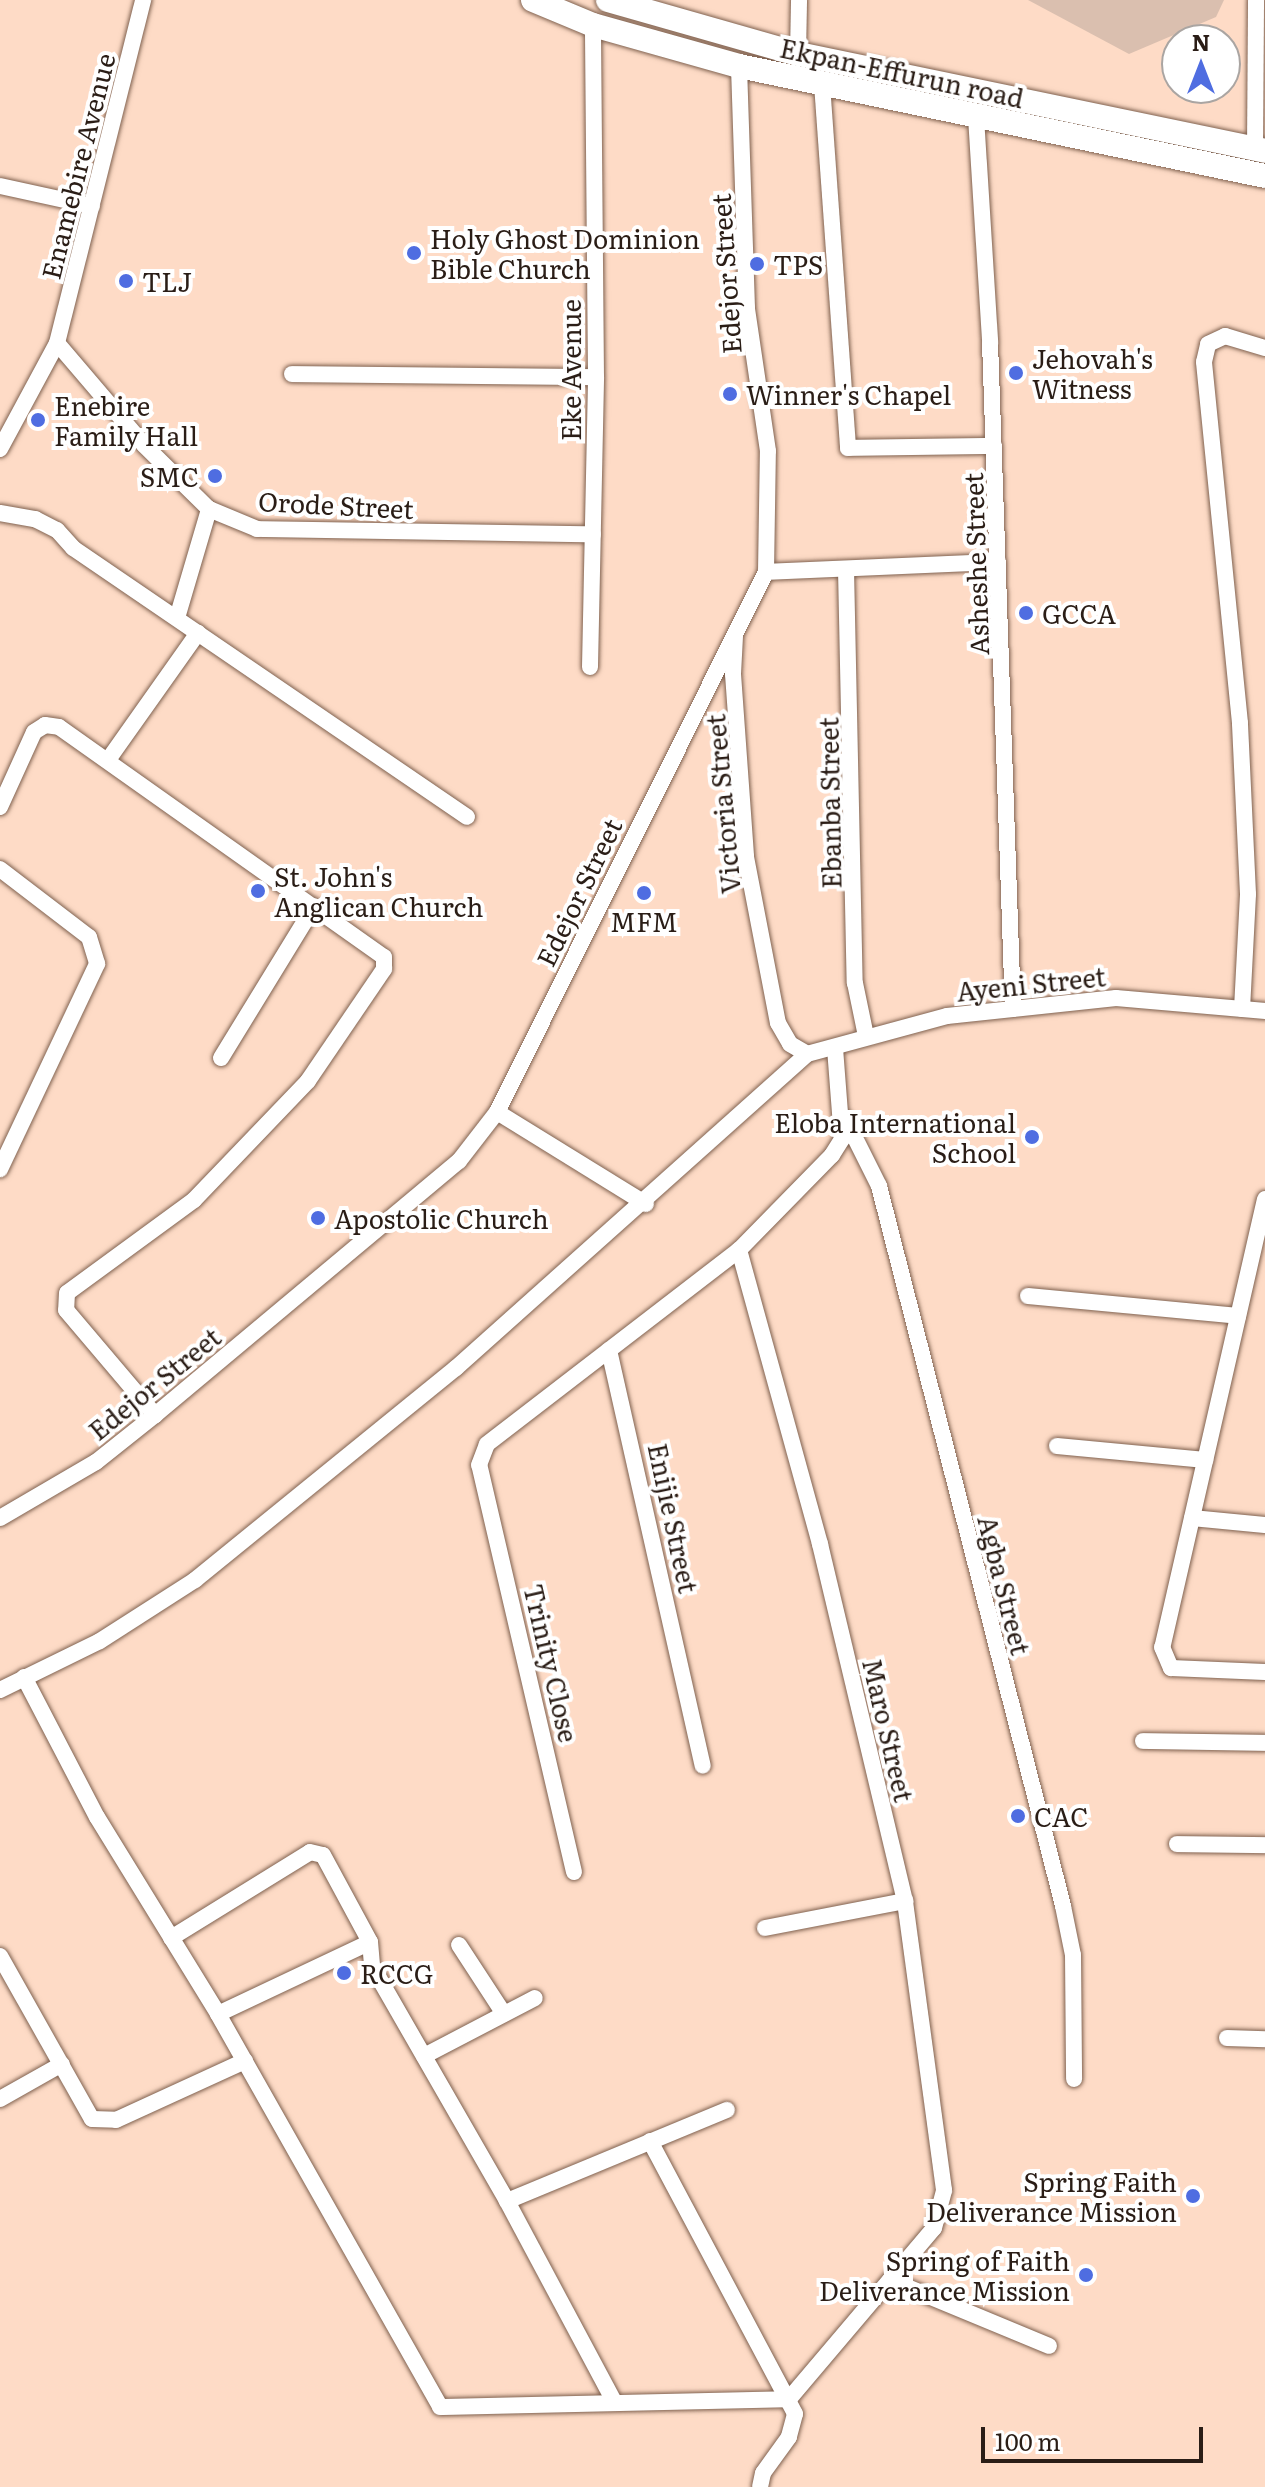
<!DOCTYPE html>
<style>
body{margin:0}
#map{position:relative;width:1265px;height:2487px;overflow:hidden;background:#fedbc6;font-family:Literata,serif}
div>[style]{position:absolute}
.green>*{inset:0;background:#dabfaf}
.roads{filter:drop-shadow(0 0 2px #7f614f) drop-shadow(0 0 2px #7f614f)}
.street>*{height:16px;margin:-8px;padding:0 8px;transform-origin:8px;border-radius:8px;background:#fff}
.secondary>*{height:24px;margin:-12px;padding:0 12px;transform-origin:12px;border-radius:12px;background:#fff}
.dots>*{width:22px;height:22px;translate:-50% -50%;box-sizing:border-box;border:4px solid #fff;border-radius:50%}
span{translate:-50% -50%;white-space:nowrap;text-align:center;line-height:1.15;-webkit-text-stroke:8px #fff;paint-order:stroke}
.street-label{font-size:26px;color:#2a1d16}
.poi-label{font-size:26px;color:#2a1d16}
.left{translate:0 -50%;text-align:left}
.right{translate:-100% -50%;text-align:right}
.north{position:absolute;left:1161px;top:24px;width:80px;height:80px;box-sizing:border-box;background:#fff;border:2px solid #aaa5a2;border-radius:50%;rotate:0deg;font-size:22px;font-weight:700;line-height:32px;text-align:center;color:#2a1d16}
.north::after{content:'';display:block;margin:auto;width:28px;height:36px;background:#4f6de1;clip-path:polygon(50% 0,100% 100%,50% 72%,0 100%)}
.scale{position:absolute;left:981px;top:2427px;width:222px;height:36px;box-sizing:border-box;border:4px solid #2a1d16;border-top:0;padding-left:10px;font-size:24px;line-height:28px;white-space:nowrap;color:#2a1d16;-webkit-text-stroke:6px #fff;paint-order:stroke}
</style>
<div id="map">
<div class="green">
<i style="clip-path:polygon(1028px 0,1224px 0,1216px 17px,1129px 54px)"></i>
</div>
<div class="roads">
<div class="street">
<i style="left:798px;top:54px;width:54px;rotate:-88.9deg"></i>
<i style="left:822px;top:84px;width:365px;rotate:85.9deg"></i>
<i style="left:848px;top:448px;width:146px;rotate:-0.8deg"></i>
<i style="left:976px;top:117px;width:225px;rotate:86.4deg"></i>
<i style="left:990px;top:342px;width:667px;rotate:88.03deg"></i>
<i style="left:1255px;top:149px;width:149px;rotate:-89.6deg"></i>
<i style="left:0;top:186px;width:94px;rotate:12.3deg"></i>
<i style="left:57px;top:343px;width:134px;rotate:49.5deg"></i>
<i style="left:144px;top:445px;width:91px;rotate:44.6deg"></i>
<i style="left:209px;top:509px;width:52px;rotate:22.6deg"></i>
<i style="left:257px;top:529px;width:336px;rotate:0.9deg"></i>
<i style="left:292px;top:374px;width:304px;rotate:0.6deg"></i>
<i style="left:0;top:449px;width:120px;rotate:-61.7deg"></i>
<i style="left:57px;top:343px;width:354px;rotate:-75.9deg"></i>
<i style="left:0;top:513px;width:36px;rotate:10deg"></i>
<i style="left:35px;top:519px;width:25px;rotate:27deg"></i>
<i style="left:57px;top:530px;width:24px;rotate:48deg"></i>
<i style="left:73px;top:548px;width:477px;rotate:34.3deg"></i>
<i style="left:846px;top:569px;width:414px;rotate:88.8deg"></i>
<i style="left:855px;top:983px;width:54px;rotate:78.3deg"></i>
<i style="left:766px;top:572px;width:232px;rotate:-2.5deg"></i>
<i style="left:177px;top:618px;width:114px;rotate:-73.6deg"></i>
<i style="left:735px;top:636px;width:38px;rotate:93deg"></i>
<i style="left:733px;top:674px;width:183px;rotate:85.9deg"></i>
<i style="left:746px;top:857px;width:169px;rotate:79.1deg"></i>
<i style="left:778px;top:1023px;width:24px;rotate:60deg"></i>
<i style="left:790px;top:1044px;width:20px;rotate:30deg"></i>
<i style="left:590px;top:667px;width:290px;rotate:-88.8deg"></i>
<i style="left:596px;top:377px;width:352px;rotate:-90.5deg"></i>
<i style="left:108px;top:760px;width:156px;rotate:-54.7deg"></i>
<i style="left:0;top:807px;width:82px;rotate:-65.6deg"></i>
<i style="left:34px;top:732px;width:13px;rotate:-32deg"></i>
<i style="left:45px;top:725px;width:14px;rotate:8deg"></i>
<i style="left:59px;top:727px;width:398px;rotate:35.3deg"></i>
<i style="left:384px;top:957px;width:12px;rotate:90deg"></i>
<i style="left:384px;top:969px;width:135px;rotate:124.2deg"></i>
<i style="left:308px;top:1081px;width:165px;rotate:133.8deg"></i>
<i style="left:194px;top:1200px;width:157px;rotate:143.8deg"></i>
<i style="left:67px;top:1293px;width:17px;rotate:93deg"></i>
<i style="left:66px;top:1310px;width:138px;rotate:49.7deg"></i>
<i style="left:0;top:869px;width:112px;rotate:37.4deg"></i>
<i style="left:89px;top:937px;width:28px;rotate:73deg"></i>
<i style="left:97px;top:964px;width:227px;rotate:115.3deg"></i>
<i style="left:1242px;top:1009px;width:115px;rotate:-87deg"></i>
<i style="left:1248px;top:894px;width:171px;rotate:-92.7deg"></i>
<i style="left:1240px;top:723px;width:363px;rotate:-95.7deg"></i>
<i style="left:1204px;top:362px;width:18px;rotate:-77deg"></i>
<i style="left:1208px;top:344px;width:19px;rotate:-25deg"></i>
<i style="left:1225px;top:336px;width:42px;rotate:16.7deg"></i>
<i style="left:221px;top:1058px;width:178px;rotate:-58.5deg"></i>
<i style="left:497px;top:1112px;width:175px;rotate:31.7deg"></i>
<i style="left:845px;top:1118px;width:76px;rotate:63.4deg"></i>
<i style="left:879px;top:1186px;width:743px;rotate:75.66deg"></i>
<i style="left:1063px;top:1906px;width:50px;rotate:78.5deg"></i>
<i style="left:1073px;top:1955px;width:124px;rotate:89.5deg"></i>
<i style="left:1265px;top:1199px;width:460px;rotate:102.9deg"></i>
<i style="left:1162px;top:1647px;width:23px;rotate:67deg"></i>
<i style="left:1171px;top:1668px;width:94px;rotate:2.4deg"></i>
<i style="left:1028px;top:1296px;width:211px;rotate:5.4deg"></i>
<i style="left:609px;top:1350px;width:426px;rotate:77.3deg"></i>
<i style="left:1057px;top:1446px;width:149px;rotate:5.4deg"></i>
<i style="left:0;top:1518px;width:111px;rotate:-30.3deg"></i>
<i style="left:96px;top:1462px;width:75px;rotate:-38.5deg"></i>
<i style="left:155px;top:1415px;width:396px;rotate:-39.9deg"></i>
<i style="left:459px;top:1161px;width:62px;rotate:-52.2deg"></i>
<i style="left:497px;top:1112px;width:603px;rotate:-63.52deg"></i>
<i style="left:766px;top:572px;width:121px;rotate:-89.1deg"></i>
<i style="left:768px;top:451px;width:145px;rotate:-98.4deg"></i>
<i style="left:747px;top:308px;width:242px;rotate:-91.9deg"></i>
<i style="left:1192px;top:1518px;width:73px;rotate:5.5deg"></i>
<i style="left:24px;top:1677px;width:158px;rotate:62.5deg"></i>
<i style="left:97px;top:1817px;width:231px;rotate:58.4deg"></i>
<i style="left:218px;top:2014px;width:451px;rotate:60.5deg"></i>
<i style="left:440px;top:2407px;width:349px;rotate:-1.3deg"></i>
<i style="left:789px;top:2399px;width:224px;rotate:-49.7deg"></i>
<i style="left:934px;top:2228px;width:39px;rotate:-75deg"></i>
<i style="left:944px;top:2190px;width:292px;rotate:-97.7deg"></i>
<i style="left:905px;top:1901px;width:367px;rotate:-103.4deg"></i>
<i style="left:820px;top:1544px;width:305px;rotate:-105.4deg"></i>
<i style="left:0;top:1690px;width:111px;rotate:-26.1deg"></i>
<i style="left:100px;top:1641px;width:113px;rotate:-32.7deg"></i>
<i style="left:195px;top:1580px;width:336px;rotate:-39.1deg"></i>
<i style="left:456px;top:1368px;width:471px;rotate:-41.8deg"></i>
<i style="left:807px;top:1054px;width:145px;rotate:-15.2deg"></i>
<i style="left:947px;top:1016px;width:170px;rotate:-6.1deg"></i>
<i style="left:1116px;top:998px;width:150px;rotate:5deg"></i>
<i style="left:1143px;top:1741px;width:122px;rotate:0.9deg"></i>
<i style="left:1177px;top:1844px;width:88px;rotate:0.7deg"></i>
<i style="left:574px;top:1872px;width:418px;rotate:-103.1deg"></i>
<i style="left:479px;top:1465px;width:22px;rotate:-69deg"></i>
<i style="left:487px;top:1444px;width:318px;rotate:-37.6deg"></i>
<i style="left:739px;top:1250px;width:133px;rotate:-45.6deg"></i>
<i style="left:832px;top:1155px;width:19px;rotate:-58deg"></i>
<i style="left:842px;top:1139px;width:92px;rotate:-94.4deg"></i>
<i style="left:765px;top:1928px;width:143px;rotate:-10.9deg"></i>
<i style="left:171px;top:1938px;width:163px;rotate:-31.7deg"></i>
<i style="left:310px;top:1852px;width:13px;rotate:13deg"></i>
<i style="left:323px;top:1855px;width:99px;rotate:61.6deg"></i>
<i style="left:370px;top:1942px;width:24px;rotate:85deg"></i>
<i style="left:372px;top:1966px;width:271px;rotate:60.1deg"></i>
<i style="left:507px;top:2201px;width:238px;rotate:-22.5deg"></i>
<i style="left:459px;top:1945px;width:82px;rotate:56.9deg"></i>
<i style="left:0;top:1956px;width:187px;rotate:60.6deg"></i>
<i style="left:92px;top:2119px;width:24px;rotate:2deg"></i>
<i style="left:116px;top:2120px;width:142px;rotate:-24.6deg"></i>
<i style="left:218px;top:2014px;width:168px;rotate:-25.3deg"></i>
<i style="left:1227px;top:2038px;width:38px;rotate:2deg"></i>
<i style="left:424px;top:2056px;width:125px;rotate:-27.6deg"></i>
<i style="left:0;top:2099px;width:71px;rotate:-29.4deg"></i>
<i style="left:650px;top:2141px;width:309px;rotate:62deg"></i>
<i style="left:795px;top:2414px;width:24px;rotate:105deg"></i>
<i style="left:789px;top:2437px;width:44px;rotate:125.8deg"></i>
<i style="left:763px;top:2473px;width:14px;rotate:102deg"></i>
<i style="left:507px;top:2201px;width:227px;rotate:61.9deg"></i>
<i style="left:890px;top:2280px;width:172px;rotate:22.5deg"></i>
</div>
<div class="secondary">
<i style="left:533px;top:0;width:65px;rotate:22.6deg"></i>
<i style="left:593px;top:25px;width:152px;rotate:15.7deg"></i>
<i style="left:739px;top:66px;width:537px;rotate:11.81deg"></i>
<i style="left:608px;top:0;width:198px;rotate:15.9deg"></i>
<i style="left:798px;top:54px;width:477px;rotate:11.7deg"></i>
</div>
</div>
<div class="dots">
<i style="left:414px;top:253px;background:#4f6de1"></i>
<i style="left:757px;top:264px;background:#4f6de1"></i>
<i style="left:126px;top:281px;background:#4f6de1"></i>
<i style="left:1016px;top:373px;background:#4f6de1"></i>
<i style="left:730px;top:394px;background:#4f6de1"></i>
<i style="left:38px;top:420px;background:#4f6de1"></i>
<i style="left:215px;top:476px;background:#4f6de1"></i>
<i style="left:1026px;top:613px;background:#4f6de1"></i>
<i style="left:258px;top:891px;background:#4f6de1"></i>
<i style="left:644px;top:893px;background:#4f6de1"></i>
<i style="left:1032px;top:1137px;background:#4f6de1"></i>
<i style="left:318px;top:1218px;background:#4f6de1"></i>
<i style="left:1018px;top:1816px;background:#4f6de1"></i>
<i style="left:344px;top:1973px;background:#4f6de1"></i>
<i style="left:1193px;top:2196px;background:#4f6de1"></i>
<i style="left:1086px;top:2275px;background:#4f6de1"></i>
</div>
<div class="street-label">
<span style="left:902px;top:72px;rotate:12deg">Ekpan-Effurun road</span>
<span style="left:77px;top:166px;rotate:-76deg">Enamebire Avenue</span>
<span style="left:725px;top:274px;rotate:-94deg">Edejor Street</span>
<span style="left:570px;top:370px;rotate:-90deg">Eke Avenue</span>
<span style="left:336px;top:504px;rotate:3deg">Orode Street</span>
<span style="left:975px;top:564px;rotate:-92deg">Asheshe Street</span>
<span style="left:829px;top:803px;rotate:-91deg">Ebanba Street</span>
<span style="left:722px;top:804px;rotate:-95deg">Victoria Street</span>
<span style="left:578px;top:892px;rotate:-64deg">Edejor Street</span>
<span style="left:1031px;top:983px;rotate:-6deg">Ayeni Street</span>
<span style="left:154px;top:1383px;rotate:-39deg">Edejor Street</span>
<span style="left:674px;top:1518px;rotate:78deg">Enijie Street</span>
<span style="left:1005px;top:1585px;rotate:76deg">Agba Street</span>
<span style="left:552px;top:1663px;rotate:77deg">Trinity Close</span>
<span style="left:889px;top:1730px;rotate:77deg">Maro Street</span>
</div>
<div class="poi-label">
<span class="left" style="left:430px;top:253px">Holy Ghost Dominion<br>Bible Church</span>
<span class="left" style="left:773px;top:264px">TPS</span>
<span class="left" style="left:142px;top:281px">TLJ</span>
<span class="left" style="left:1032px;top:373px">Jehovah's<br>Witness</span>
<span class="left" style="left:746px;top:394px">Winner's Chapel</span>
<span class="left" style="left:54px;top:420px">Enebire<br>Family Hall</span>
<span class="right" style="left:199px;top:476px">SMC</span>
<span class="left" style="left:1042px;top:613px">GCCA</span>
<span class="left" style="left:274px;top:891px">St. John's<br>Anglican Church</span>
<span style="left:644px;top:921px">MFM</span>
<span class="right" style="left:1016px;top:1137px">Eloba International<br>School</span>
<span class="left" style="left:334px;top:1218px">Apostolic Church</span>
<span class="left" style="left:1034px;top:1816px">CAC</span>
<span class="left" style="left:360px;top:1973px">RCCG</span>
<span class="right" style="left:1177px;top:2196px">Spring Faith<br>Deliverance Mission</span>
<span class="right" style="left:1070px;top:2275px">Spring of Faith<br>Deliverance Mission</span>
</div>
<div class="north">N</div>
<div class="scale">100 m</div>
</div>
